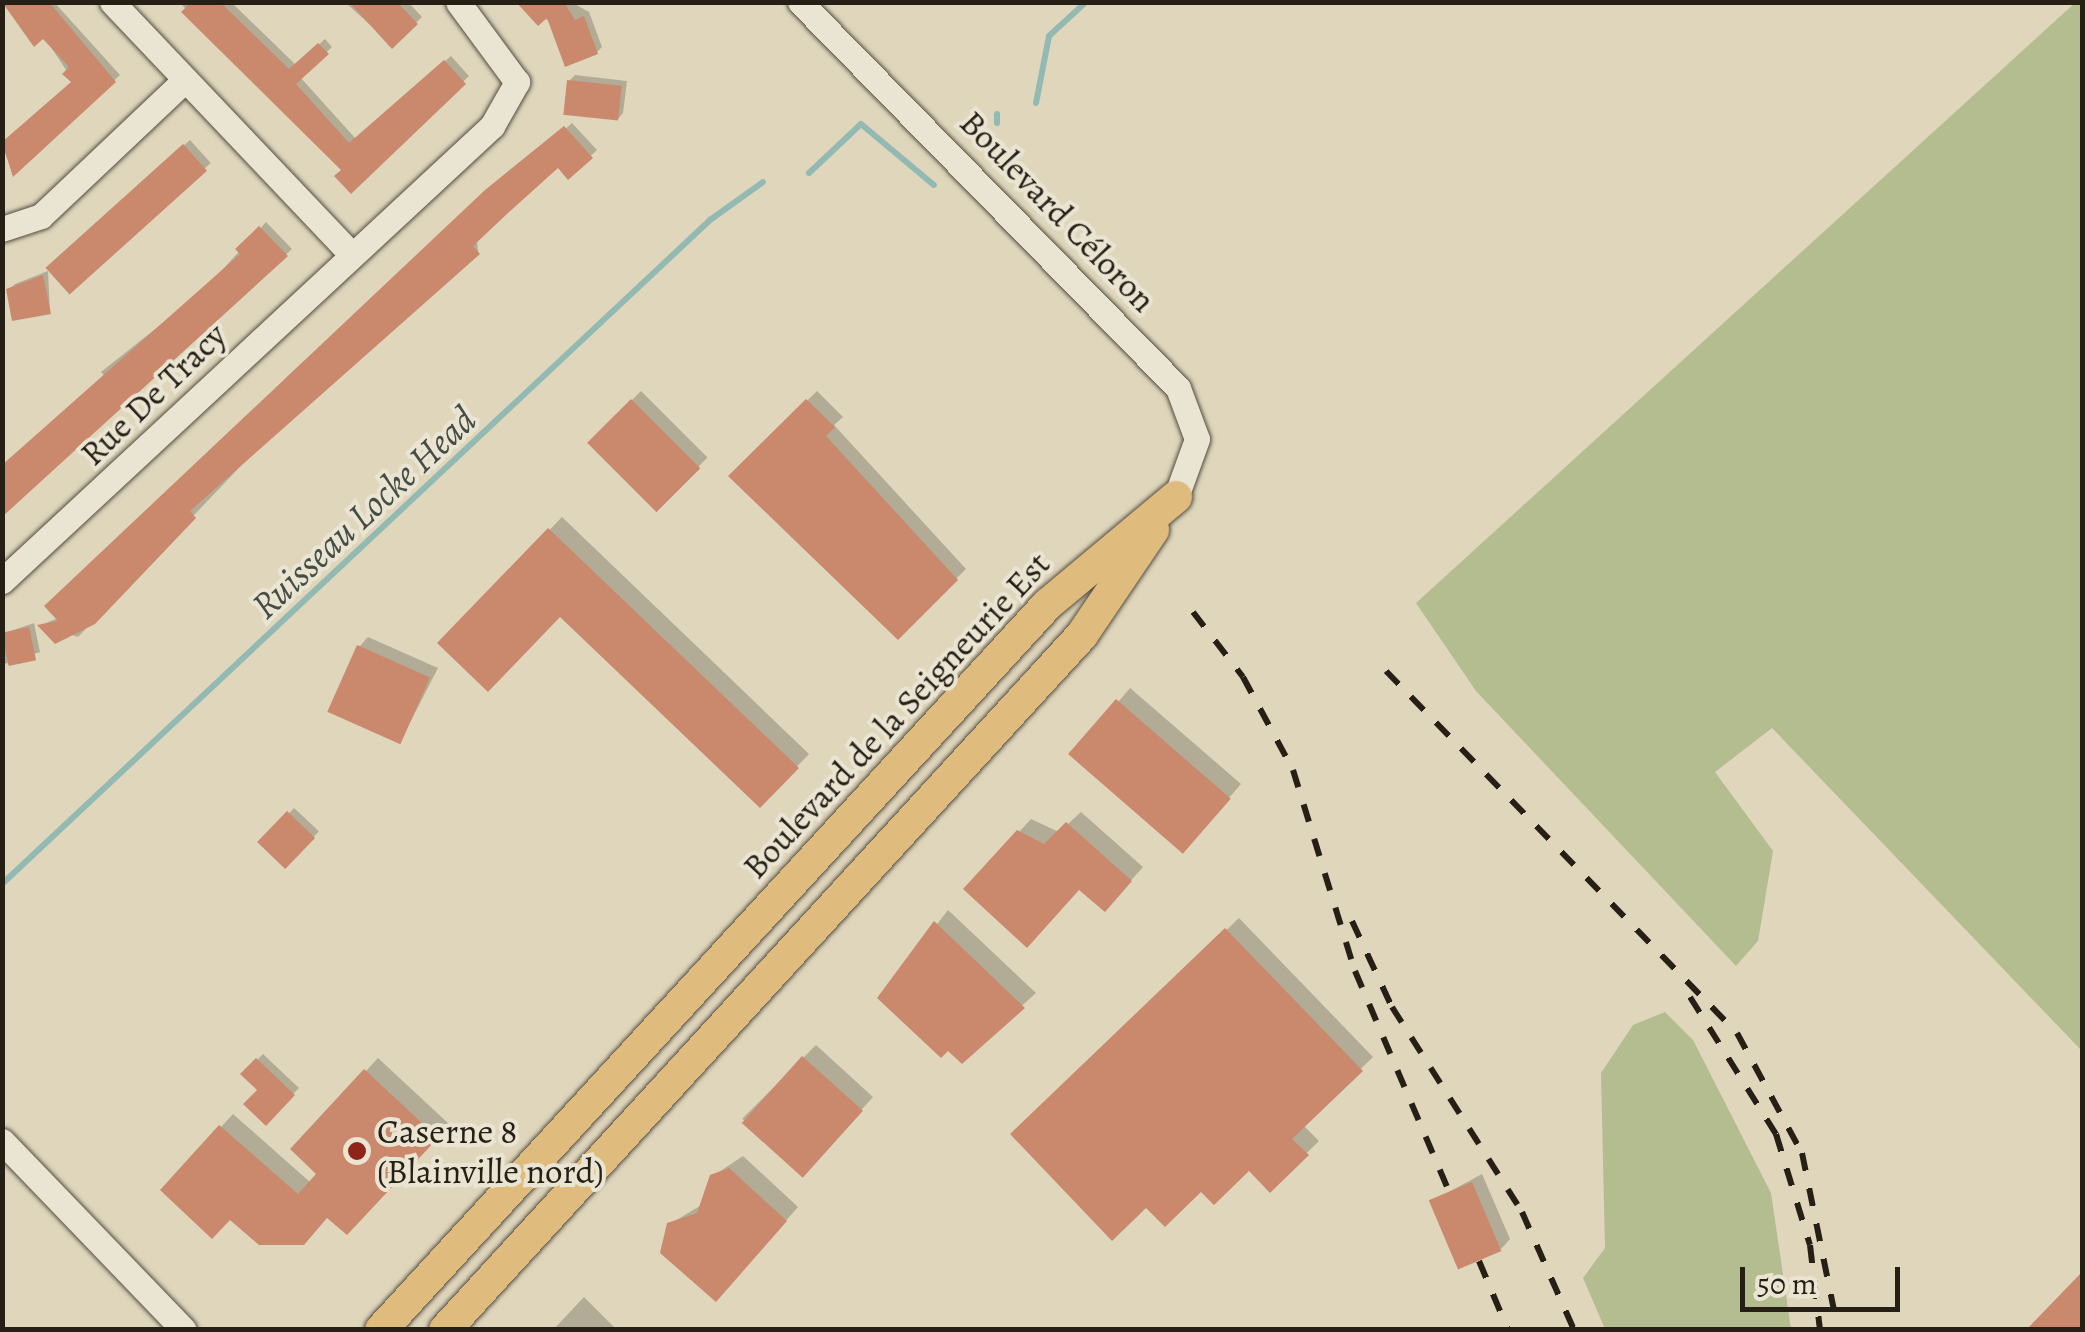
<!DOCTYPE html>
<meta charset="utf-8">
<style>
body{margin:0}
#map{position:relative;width:2085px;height:1332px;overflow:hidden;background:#dfd6bc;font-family:Alegreya,serif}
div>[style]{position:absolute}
.green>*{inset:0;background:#b4bd8f}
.shadow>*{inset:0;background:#0003;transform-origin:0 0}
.stream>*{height:6px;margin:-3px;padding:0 3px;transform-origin:3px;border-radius:3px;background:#93b9b3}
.building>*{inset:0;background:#ca896d;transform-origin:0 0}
.roads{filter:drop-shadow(0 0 2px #544d40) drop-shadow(0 0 2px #544d40)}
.minor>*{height:25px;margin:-12.5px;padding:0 12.5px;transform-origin:12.5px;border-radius:12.5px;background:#eae4d3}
.major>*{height:32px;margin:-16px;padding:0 16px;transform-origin:16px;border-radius:16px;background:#e0bb7e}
.rail>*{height:6px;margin-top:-3px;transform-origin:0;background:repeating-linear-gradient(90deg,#261f16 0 18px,transparent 0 36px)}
.dots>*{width:28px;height:28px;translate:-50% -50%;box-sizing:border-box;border:5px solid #eae4d3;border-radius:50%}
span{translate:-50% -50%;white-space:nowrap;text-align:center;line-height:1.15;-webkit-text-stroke:8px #eae4d3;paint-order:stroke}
.street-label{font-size:35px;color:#261f16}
.poi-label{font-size:35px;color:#261f16}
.left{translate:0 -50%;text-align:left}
.water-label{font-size:38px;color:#474d45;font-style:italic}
.frame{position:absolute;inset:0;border:5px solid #261f16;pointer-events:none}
.scale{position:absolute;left:1740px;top:1267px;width:160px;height:45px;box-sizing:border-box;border:5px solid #261f16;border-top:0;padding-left:12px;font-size:30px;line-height:35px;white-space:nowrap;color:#261f16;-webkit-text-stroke:8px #eae4d3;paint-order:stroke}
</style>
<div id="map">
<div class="green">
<i style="clip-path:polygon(2076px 2px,2082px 3px,2082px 1051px,1772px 728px,1715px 772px,1773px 851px,1758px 941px,1736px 966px,1476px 691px,1416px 603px)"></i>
<i style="clip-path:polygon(1665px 1012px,1693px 1040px,1771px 1193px,1791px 1329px,1605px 1329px,1583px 1278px,1605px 1248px,1601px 1073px,1633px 1025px)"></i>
</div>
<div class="shadow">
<i style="clip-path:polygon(2px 2px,54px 2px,120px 75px,13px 173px,2px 145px,74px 82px,43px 35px,34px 43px)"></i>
<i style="clip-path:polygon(179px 2px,231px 2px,296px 65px,325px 39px,332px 47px,300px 77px,356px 139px,451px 56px,469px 76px,351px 190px,345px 169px)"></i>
<i style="clip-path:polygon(345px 2px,408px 2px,422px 17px,392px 45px)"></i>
<i style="clip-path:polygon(519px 2px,571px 2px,589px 12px,602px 47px,597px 52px)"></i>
<i style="clip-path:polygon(575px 75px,627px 81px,623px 113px,618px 119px,569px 81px)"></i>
<i style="clip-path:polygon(572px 123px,597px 150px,569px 176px,558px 164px,477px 239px,478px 252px,296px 408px,78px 637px,41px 625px,58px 618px,292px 372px)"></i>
<i style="left:190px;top:140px;width:31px;height:190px;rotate:48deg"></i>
<i style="clip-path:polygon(266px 222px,292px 249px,2px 515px,108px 379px,101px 372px,203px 291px)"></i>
<i style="clip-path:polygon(48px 271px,50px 312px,9px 290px,15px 284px)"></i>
<i style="left:641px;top:391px;width:94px;height:71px;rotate:45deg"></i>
<i style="clip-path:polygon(817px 391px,843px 417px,834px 425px,966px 569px,898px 636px,731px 476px)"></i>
<i style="clip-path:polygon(562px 517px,809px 754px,760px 805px,560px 614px,440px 643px)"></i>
<i style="clip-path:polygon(34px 623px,40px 652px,2px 665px,2px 634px)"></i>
<i style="clip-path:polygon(368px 637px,438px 668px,400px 742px,359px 647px)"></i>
<i style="clip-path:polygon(1130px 688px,1241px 784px,1194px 838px,1073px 755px)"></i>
<i style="left:294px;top:808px;width:34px;height:48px;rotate:43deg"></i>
<i style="clip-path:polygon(1081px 812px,1143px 867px,1117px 896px,1080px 887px,1019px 832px,1031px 819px,1059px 832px)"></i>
<i style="clip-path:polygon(948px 910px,1036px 993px,962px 1060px,881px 997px)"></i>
<i style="clip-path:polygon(1239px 918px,1373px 1057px,1303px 1125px,1319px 1141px,1270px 1189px,1249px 1168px,1146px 1204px,1013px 1134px)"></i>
<i style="clip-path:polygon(816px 1045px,873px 1097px,815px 1161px,742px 1119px)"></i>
<i style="clip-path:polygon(263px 1054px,299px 1088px,266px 1122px,260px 1090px,243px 1074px)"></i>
<i style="clip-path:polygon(378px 1058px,449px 1124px,346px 1231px,328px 1215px,231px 1217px,163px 1190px,233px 1114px,311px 1183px,320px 1174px,294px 1149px)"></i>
<i style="clip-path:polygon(743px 1156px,798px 1207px,728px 1286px,670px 1224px,703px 1204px,713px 1176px)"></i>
<i style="clip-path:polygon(1482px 1174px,1510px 1239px,1501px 1249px,1432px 1201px)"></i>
<i style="clip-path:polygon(584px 1297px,617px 1330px,553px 1330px)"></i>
</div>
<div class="stream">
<i style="left:1036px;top:103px;width:68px;rotate:-79deg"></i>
<i style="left:1049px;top:36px;width:50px;rotate:-42.6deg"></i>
<i style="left:997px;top:123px;width:9px;rotate:-90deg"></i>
<i style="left:809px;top:173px;width:71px;rotate:-43.3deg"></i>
<i style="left:861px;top:124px;width:95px;rotate:39.9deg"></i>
<i style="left:2px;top:884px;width:971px;rotate:-43.16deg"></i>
<i style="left:710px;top:220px;width:65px;rotate:-35.6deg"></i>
</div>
<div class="building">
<i style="clip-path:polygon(2px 2px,49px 2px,116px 82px,13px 177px,2px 142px,71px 82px,62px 74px,69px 67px,43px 39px,34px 47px)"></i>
<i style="clip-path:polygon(191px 2px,220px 2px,289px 69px,318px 43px,329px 54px,296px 84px,349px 143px,444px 60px,466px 84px,351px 194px,334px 176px,341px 170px,181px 12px)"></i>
<i style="clip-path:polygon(349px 2px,397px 2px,418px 24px,392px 49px)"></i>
<i style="clip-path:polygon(516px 2px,564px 2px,575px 20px,584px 16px,598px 54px,565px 67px,547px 18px,538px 26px)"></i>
<i style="left:567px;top:80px;width:55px;height:35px;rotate:6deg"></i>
<i style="clip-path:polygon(564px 126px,593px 158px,568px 180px,558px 168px,508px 213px,473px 246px,480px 254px,190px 511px,196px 518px,95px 624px,55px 644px,37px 625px,58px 621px,44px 606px,485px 190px)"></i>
<i style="left:183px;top:144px;width:36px;height:185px;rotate:48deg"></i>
<i style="clip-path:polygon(259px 226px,288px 256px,2px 517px,2px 465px,240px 254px,235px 249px)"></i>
<i style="clip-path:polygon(43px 275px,51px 314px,12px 321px,6px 289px)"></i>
<i style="left:631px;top:399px;width:98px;height:62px;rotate:45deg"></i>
<i style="clip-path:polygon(806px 399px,835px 427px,826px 436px,958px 580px,898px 640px,728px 476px)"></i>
<i style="clip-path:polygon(548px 528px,799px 768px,760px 808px,560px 617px,488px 692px,437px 643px)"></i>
<i style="left:29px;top:627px;width:34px;height:28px;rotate:78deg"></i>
<i style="left:357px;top:645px;width:80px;height:73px;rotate:24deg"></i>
<i style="left:1116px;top:699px;width:152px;height:73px;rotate:41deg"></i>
<i style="left:287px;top:811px;width:39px;height:43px;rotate:44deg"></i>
<i style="clip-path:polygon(1066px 822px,1132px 881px,1105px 912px,1079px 890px,1027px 948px,963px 889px,1017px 830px,1044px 844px)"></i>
<i style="clip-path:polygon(934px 921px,1025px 1008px,962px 1064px,948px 1051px,941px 1058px,877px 998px)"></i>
<i style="clip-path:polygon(1225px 928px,1363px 1071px,1292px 1139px,1309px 1155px,1270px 1193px,1249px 1171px,1214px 1205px,1201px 1192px,1165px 1227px,1146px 1208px,1112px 1241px,1010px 1134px)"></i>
<i style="left:802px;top:1056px;width:82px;height:90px;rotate:42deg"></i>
<i style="clip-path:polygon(256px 1058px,295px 1095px,266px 1126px,243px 1104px,257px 1090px,240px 1074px)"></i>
<i style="clip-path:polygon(364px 1069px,438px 1138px,347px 1235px,327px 1218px,304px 1245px,259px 1245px,230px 1220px,212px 1239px,160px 1190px,219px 1125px,298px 1194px,316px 1174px,290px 1149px)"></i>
<i style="clip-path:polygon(729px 1168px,787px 1221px,716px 1302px,660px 1253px,667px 1223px,697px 1213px,710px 1175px)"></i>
<i style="left:1472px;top:1182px;width:75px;height:47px;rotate:67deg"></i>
<i style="clip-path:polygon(2082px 1272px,2082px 1330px,2026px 1330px)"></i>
</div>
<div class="roads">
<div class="minor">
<i style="left:112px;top:2px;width:344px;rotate:46.5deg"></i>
<i style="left:800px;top:2px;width:540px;rotate:45.6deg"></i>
<i style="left:1178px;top:388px;width:54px;rotate:69.6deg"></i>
<i style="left:1197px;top:439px;width:62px;rotate:109.9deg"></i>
<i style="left:2px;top:229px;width:41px;rotate:-18.4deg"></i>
<i style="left:41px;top:216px;width:197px;rotate:-43.4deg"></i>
<i style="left:2px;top:581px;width:669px;rotate:-42.88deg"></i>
<i style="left:492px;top:126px;width:51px;rotate:-60.4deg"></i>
<i style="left:517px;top:82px;width:99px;rotate:-126.4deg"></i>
<i style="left:2px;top:1141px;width:262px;rotate:46.1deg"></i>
</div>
<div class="major">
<i style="left:381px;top:1330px;width:986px;rotate:-47.43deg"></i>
<i style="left:1048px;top:604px;width:167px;rotate:-39.9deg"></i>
<i style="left:445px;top:1330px;width:943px;rotate:-47.49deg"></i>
<i style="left:1082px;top:635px;width:127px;rotate:-55.9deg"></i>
</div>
</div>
<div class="rail">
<i style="left:1193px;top:612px;width:82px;rotate:52.4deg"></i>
<i style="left:1243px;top:677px;width:106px;rotate:61.7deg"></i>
<i style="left:1293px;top:770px;width:210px;rotate:72.9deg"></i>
<i style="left:1355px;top:971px;width:239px;rotate:66.9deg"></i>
<i style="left:1386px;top:671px;width:504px;rotate:45.88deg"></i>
<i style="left:1737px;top:1033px;width:136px;rotate:61.6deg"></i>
<i style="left:1802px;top:1153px;width:181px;rotate:78.5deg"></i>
<i style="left:1352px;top:921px;width:95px;rotate:65.1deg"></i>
<i style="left:1392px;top:1007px;width:243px;rotate:57.6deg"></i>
<i style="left:1522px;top:1212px;width:129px;rotate:66.2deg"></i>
<i style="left:1690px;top:997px;width:162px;rotate:57.9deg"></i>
<i style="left:1776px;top:1134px;width:116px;rotate:73deg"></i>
<i style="left:1810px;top:1245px;width:86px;rotate:83.3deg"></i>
<i style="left:1479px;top:1261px;width:75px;rotate:67.2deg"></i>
</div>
<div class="dots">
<i style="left:357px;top:1151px;background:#8f2418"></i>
</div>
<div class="street-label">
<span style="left:1058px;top:211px;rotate:46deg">Boulevard Céloron</span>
<span style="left:153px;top:394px;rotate:-44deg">Rue De Tracy</span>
<span style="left:896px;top:715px;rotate:-47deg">Boulevard de la Seigneurie Est</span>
</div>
<div class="poi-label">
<span class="left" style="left:377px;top:1151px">Caserne 8<br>(Blainville nord)</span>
</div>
<div class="water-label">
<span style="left:364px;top:513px;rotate:-43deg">Ruisseau Locke Head</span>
</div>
<div class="frame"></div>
<div class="scale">50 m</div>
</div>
